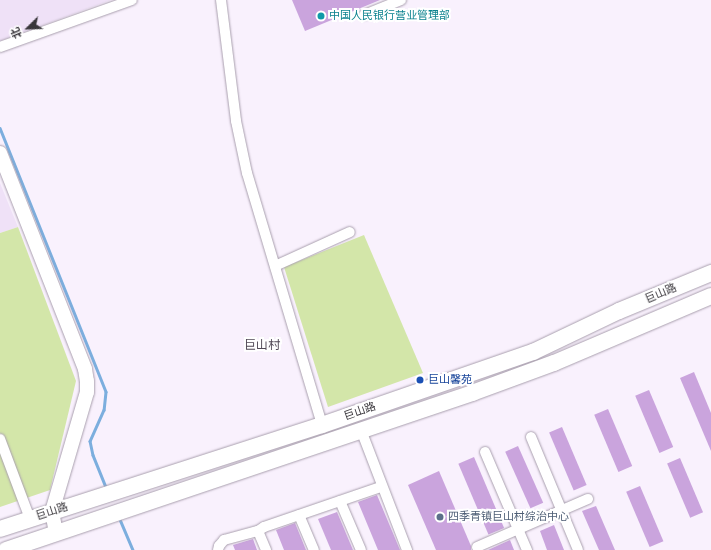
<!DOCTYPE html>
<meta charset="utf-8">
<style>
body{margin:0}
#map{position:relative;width:711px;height:550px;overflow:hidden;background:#f9f1fd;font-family:Rubik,"Noto Sans SC",sans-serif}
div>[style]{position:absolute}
.built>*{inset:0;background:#efe1f7}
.green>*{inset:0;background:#d3e6a9}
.stream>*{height:2.5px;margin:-1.25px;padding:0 1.25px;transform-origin:1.25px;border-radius:1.25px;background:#7caede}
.building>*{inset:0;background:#caa4dd;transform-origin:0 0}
.roads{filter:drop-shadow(0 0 1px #a99fae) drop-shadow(0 0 1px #a99fae)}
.street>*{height:10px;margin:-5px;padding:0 5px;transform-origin:5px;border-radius:5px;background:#fff}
.secondary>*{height:14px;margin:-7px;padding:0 7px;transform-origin:7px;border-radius:7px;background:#fff}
.primary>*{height:16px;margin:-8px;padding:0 8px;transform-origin:8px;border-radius:8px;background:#fff}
.dots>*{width:11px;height:11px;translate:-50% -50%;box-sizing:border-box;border:2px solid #fff;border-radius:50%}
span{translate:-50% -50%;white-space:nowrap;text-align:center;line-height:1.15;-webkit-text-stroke:4px #fff;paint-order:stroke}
.culture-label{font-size:11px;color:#0d838f}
.left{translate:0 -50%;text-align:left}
.street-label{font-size:11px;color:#39363b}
.transit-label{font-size:11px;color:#164399}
.service-label{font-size:11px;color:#4e5e75}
.neighbourhood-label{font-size:12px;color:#514956}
.north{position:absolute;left:8px;top:8px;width:40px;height:40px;-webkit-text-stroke:3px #fff;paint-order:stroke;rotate:247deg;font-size:11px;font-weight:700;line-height:16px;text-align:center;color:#39363b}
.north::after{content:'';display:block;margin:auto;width:14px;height:18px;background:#39363b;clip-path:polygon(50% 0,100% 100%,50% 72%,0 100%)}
</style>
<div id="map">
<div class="built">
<i style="clip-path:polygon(0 0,111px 0,0 41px)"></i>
<i style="clip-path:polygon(0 183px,18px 227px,0 233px)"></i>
</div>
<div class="green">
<i style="clip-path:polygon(18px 227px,76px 381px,50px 490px,0 507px,0 233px)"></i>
<i style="clip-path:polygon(364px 235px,423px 373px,328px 407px,284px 267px)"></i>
</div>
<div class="stream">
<i style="left:0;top:128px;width:284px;rotate:68.1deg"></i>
<i style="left:106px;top:392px;width:18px;rotate:96deg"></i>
<i style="left:104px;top:410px;width:34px;rotate:114deg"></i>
<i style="left:90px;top:441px;width:14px;rotate:78deg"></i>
<i style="left:93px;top:455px;width:37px;rotate:68deg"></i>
<i style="left:119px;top:517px;width:36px;rotate:67deg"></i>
</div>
<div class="building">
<i style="clip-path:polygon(292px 0,380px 0,305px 31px)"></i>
<i style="clip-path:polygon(694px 372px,711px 413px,711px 451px,680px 378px)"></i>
<i style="left:649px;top:390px;width:62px;height:15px;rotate:67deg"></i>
<i style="left:608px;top:409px;width:62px;height:15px;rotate:67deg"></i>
<i style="left:562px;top:427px;width:63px;height:14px;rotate:67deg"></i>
<i style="left:518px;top:446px;width:62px;height:14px;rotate:66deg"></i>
<i style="left:474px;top:457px;width:77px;height:17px;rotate:67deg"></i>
<i style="left:680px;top:458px;width:59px;height:14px;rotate:67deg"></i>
<i style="clip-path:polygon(439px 471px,471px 546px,471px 550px,436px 550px,408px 485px)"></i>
<i style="left:640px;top:486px;width:60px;height:15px;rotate:67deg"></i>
<i style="clip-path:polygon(377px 495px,400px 550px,378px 550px,358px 502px)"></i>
<i style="clip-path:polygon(596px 506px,615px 550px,599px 550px,582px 511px)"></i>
<i style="clip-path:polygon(337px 512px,353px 550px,331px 550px,318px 519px)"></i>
<i style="clip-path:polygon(295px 523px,306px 550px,284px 550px,276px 530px)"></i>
<i style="clip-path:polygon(554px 525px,564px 550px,547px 550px,540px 531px)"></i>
<i style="clip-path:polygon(253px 539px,257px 550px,235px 550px,233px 545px)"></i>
<i style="clip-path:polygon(510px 540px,514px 550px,488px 550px)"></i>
</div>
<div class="roads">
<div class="street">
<i style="left:221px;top:0;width:122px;rotate:82.9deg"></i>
<i style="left:236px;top:121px;width:53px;rotate:78.1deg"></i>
<i style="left:247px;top:173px;width:263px;rotate:73.4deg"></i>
<i style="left:364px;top:15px;width:40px;rotate:-22deg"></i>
<i style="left:0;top:47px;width:140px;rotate:-19.6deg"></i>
<i style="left:275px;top:266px;width:82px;rotate:-24.4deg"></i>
<i style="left:361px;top:430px;width:129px;rotate:69deg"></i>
<i style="left:531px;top:437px;width:122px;rotate:67.4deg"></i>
<i style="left:0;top:439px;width:85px;rotate:69.4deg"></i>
<i style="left:485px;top:452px;width:107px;rotate:66.8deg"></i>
<i style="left:340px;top:501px;width:53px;rotate:66.8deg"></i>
<i style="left:299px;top:515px;width:38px;rotate:67deg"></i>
<i style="left:258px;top:531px;width:21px;rotate:67deg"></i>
<i style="left:477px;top:547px;width:121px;rotate:-23.4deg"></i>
<i style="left:218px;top:550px;width:4px;rotate:-76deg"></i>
<i style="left:219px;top:546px;width:8px;rotate:-50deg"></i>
<i style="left:224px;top:540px;width:35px;rotate:-15deg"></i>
<i style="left:258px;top:531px;width:7px;rotate:-34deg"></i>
<i style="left:264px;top:527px;width:124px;rotate:-18.9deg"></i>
</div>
<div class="secondary">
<i style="left:0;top:153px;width:232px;rotate:68.5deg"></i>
<i style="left:85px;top:369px;width:12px;rotate:81deg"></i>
<i style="left:87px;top:381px;width:11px;rotate:90deg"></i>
<i style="left:87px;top:392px;width:125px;rotate:106.3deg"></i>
<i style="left:52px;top:512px;width:21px;rotate:79deg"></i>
</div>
<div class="primary">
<i style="left:0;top:529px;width:338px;rotate:-17.9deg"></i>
<i style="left:322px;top:425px;width:223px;rotate:-19.1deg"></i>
<i style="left:533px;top:352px;width:95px;rotate:-25.5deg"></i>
<i style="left:619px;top:311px;width:100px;rotate:-22.4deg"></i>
<i style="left:6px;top:550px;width:492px;rotate:-18.6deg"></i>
<i style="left:472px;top:393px;width:87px;rotate:-20.1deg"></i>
<i style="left:554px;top:363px;width:171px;rotate:-23.1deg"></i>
</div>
</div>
<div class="dots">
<i style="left:321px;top:16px;background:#0f9aa8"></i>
<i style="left:420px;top:380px;background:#1a4fb4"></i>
<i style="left:440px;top:517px;background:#5c6f8a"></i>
</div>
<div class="culture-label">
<span class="left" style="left:329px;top:16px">中国人民银行营业管理部</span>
</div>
<div class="street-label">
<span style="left:661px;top:294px;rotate:-23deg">巨山路</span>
<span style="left:360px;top:412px;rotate:-19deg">巨山路</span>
<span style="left:52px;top:512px;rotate:-18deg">巨山路</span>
</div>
<div class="transit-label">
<span class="left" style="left:428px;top:380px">巨山馨苑</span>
</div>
<div class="service-label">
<span class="left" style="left:448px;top:517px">四季青镇巨山村综治中心</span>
</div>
<div class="neighbourhood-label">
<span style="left:262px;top:346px">巨山村</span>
</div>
<div class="north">北</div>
</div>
